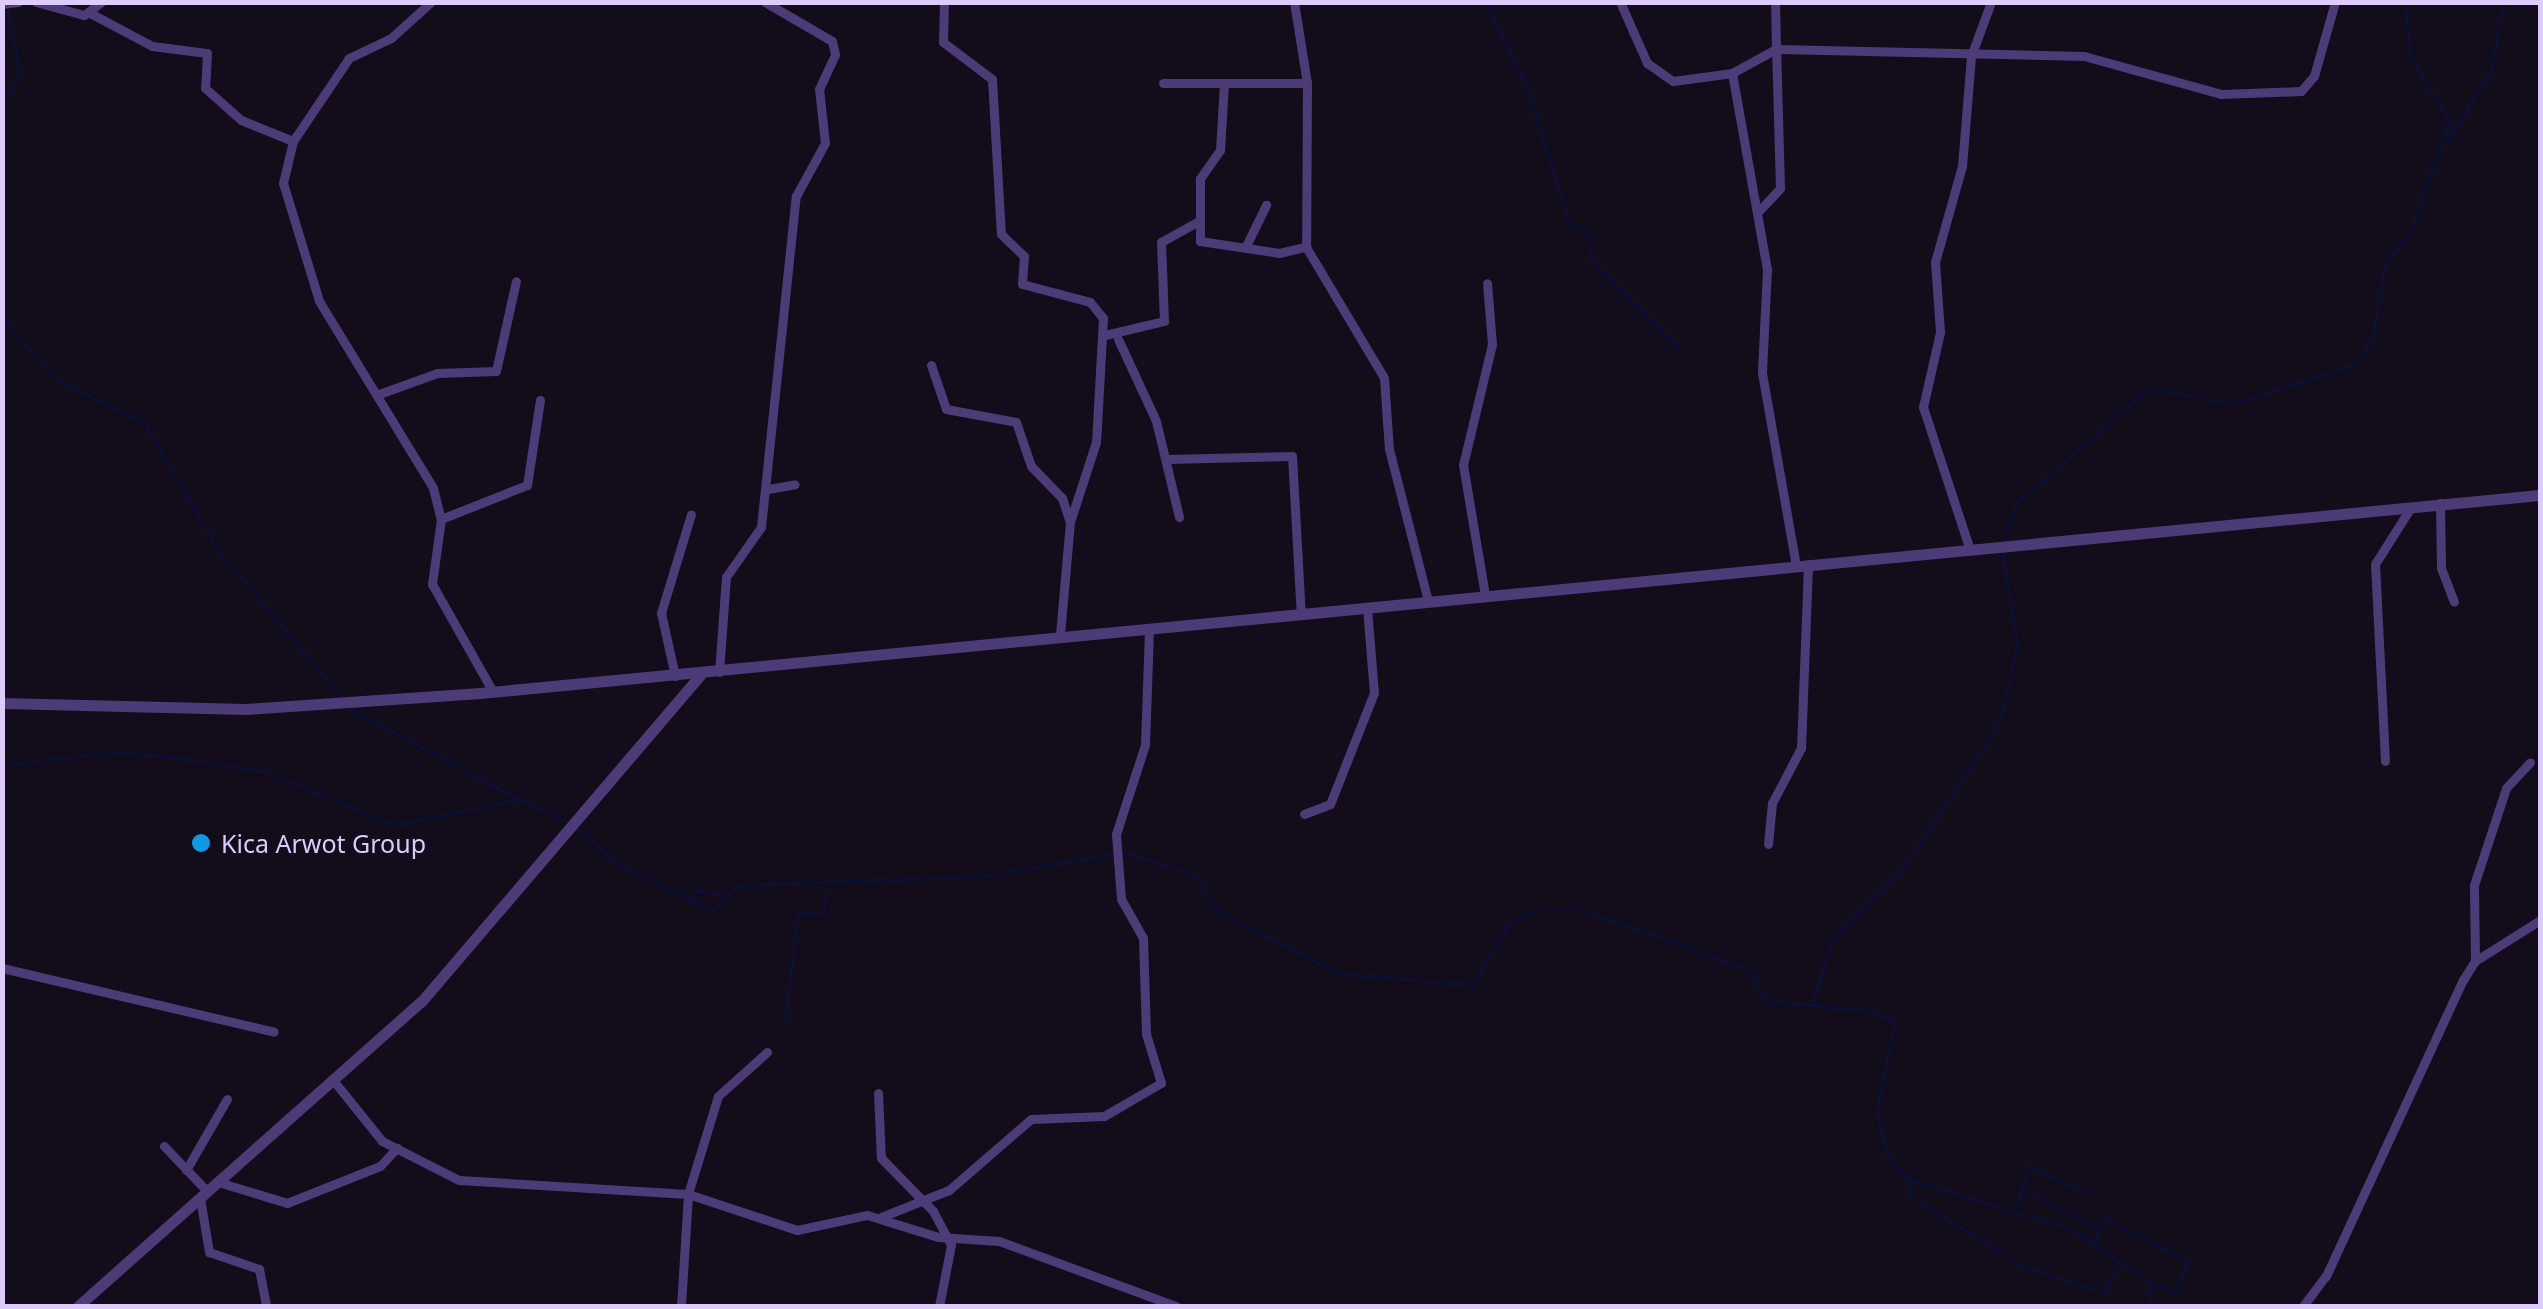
<!DOCTYPE html>
<style>
body{margin:0}
#map{position:relative;width:2543px;height:1309px;overflow:hidden;background:#130c1b;font-family:"Noto Sans",sans-serif}
div>[style]{position:absolute}
.stream>*{height:2.5px;margin:-1.25px;padding:0 1.25px;transform-origin:1.25px;border-radius:1.25px;background:#0c1035}
.minor>*{height:9px;margin:-4.5px;padding:0 4.5px;transform-origin:4.5px;border-radius:4.5px;background:#4c3b77}
.tertiary>*{height:11px;margin:-5.5px;padding:0 5.5px;transform-origin:5.5px;border-radius:5.5px;background:#4c3b77}
.dots>*{width:28px;height:28px;translate:-50% -50%;box-sizing:border-box;border:5px solid #130c1b;border-radius:50%}
span{translate:-50% -50%;white-space:nowrap;text-align:center;line-height:1.15;-webkit-text-stroke:9px #130c1b;paint-order:stroke}
.poi-label{font-size:25px;color:#dccbfb}
.left{translate:0 -50%;text-align:left}
.frame{position:absolute;inset:0;border:5px solid #dccbfb;pointer-events:none}
</style>
<div id="map">
<div class="stream">
<i style="left:1486px;top:2px;width:94px;rotate:64.2deg"></i>
<i style="left:1527px;top:87px;width:141px;rotate:72.7deg"></i>
<i style="left:1569px;top:222px;width:23px;rotate:29deg"></i>
<i style="left:1589px;top:233px;width:26px;rotate:86deg"></i>
<i style="left:1591px;top:259px;width:127px;rotate:45deg"></i>
<i style="left:2px;top:107px;width:38px;rotate:-62deg"></i>
<i style="left:20px;top:73px;width:69px;rotate:-101.6deg"></i>
<i style="left:2447px;top:142px;width:84px;rotate:-58.6deg"></i>
<i style="left:2491px;top:70px;width:69px;rotate:-79.2deg"></i>
<i style="left:2px;top:318px;width:84px;rotate:48.4deg"></i>
<i style="left:58px;top:381px;width:95px;rotate:25.5deg"></i>
<i style="left:144px;top:422px;width:147px;rotate:59.8deg"></i>
<i style="left:218px;top:549px;width:196px;rotate:50deg"></i>
<i style="left:2004px;top:544px;width:43px;rotate:-73.7deg"></i>
<i style="left:2016px;top:503px;width:177px;rotate:-40.6deg"></i>
<i style="left:2150px;top:388px;width:84px;rotate:11deg"></i>
<i style="left:2232px;top:404px;width:131px;rotate:-17.7deg"></i>
<i style="left:2357px;top:364px;width:33px;rotate:-61deg"></i>
<i style="left:2373px;top:335px;width:68px;rotate:-80.7deg"></i>
<i style="left:2384px;top:268px;width:51px;rotate:-55.4deg"></i>
<i style="left:2413px;top:226px;width:111px;rotate:-71.1deg"></i>
<i style="left:2449px;top:121px;width:76px;rotate:-121deg"></i>
<i style="left:2410px;top:56px;width:54px;rotate:-95.3deg"></i>
<i style="left:349px;top:708px;width:191px;rotate:28.2deg"></i>
<i style="left:2px;top:766px;width:112px;rotate:-7.2deg"></i>
<i style="left:113px;top:752px;width:69px;rotate:5deg"></i>
<i style="left:182px;top:758px;width:86px;rotate:9.4deg"></i>
<i style="left:267px;top:772px;width:139px;rotate:22.5deg"></i>
<i style="left:395px;top:825px;width:127px;rotate:-11.8deg"></i>
<i style="left:519px;top:799px;width:52px;rotate:25.1deg"></i>
<i style="left:577px;top:828px;width:52px;rotate:41.1deg"></i>
<i style="left:616px;top:862px;width:107px;rotate:26.6deg"></i>
<i style="left:712px;top:910px;width:38px;rotate:-42deg"></i>
<i style="left:740px;top:885px;width:246px;rotate:-2.1deg"></i>
<i style="left:986px;top:876px;width:130px;rotate:-9.8deg"></i>
<i style="left:1122px;top:851px;width:75px;rotate:17.9deg"></i>
<i style="left:1193px;top:874px;width:45px;rotate:54.9deg"></i>
<i style="left:1219px;top:911px;width:134px;rotate:27.5deg"></i>
<i style="left:1338px;top:973px;width:135px;rotate:5.1deg"></i>
<i style="left:1472px;top:985px;width:75px;rotate:-58.6deg"></i>
<i style="left:1511px;top:921px;width:28px;rotate:-26deg"></i>
<i style="left:1536px;top:909px;width:45px"></i>
<i style="left:1581px;top:909px;width:180px;rotate:19.8deg"></i>
<i style="left:1750px;top:970px;width:34px;rotate:63deg"></i>
<i style="left:1765px;top:1000px;width:108px;rotate:5.9deg"></i>
<i style="left:1872px;top:1011px;width:25px;rotate:26deg"></i>
<i style="left:1895px;top:1022px;width:93px;rotate:101.2deg"></i>
<i style="left:1877px;top:1113px;width:45px;rotate:76deg"></i>
<i style="left:1888px;top:1157px;width:30px;rotate:46deg"></i>
<i style="left:1909px;top:1179px;width:170px;rotate:17.2deg"></i>
<i style="left:2071px;top:1229px;width:100px;rotate:33.5deg"></i>
<i style="left:2154px;top:1284px;width:23px;rotate:105deg"></i>
<i style="left:688px;top:903px;width:16px;rotate:-55deg"></i>
<i style="left:697px;top:890px;width:24px;rotate:12deg"></i>
<i style="left:1813px;top:1001px;width:64px;rotate:-72.7deg"></i>
<i style="left:1832px;top:940px;width:104px;rotate:-45.4deg"></i>
<i style="left:1905px;top:866px;width:173px;rotate:-56.6deg"></i>
<i style="left:2000px;top:722px;width:80px;rotate:-77.7deg"></i>
<i style="left:2017px;top:644px;width:93px;rotate:-99.3deg"></i>
<i style="left:785px;top:1020px;width:108px;rotate:-83.1deg"></i>
<i style="left:798px;top:913px;width:25px;rotate:2deg"></i>
<i style="left:823px;top:914px;width:24px;rotate:-83deg"></i>
<i style="left:1909px;top:1181px;width:15px;rotate:86deg"></i>
<i style="left:1910px;top:1196px;width:137px;rotate:31.8deg"></i>
<i style="left:2026px;top:1268px;width:83px;rotate:16.9deg"></i>
<i style="left:2105px;top:1292px;width:33px;rotate:-67deg"></i>
<i style="left:2023px;top:1190px;width:86px;rotate:26.3deg"></i>
<i style="left:2017px;top:1206px;width:41px;rotate:-74.6deg"></i>
<i style="left:2028px;top:1166px;width:65px;rotate:24.6deg"></i>
<i style="left:2093px;top:1243px;width:27px;rotate:-62deg"></i>
<i style="left:2106px;top:1219px;width:93px;rotate:26.8deg"></i>
<i style="left:2189px;top:1261px;width:35px;rotate:114deg"></i>
<i style="left:2175px;top:1293px;width:20px;rotate:-156deg"></i>
</div>
<div class="minor">
<i style="left:36px;top:2px;width:50px;rotate:15.2deg"></i>
<i style="left:84px;top:15px;width:21px;rotate:-37deg"></i>
<i style="left:431px;top:2px;width:54px;rotate:138deg"></i>
<i style="left:391px;top:38px;width:47px;rotate:154.5deg"></i>
<i style="left:349px;top:58px;width:100px;rotate:124deg"></i>
<i style="left:293px;top:141px;width:43px;rotate:103.4deg"></i>
<i style="left:283px;top:183px;width:123px;rotate:73deg"></i>
<i style="left:319px;top:301px;width:219px;rotate:58.6deg"></i>
<i style="left:433px;top:488px;width:32px;rotate:76deg"></i>
<i style="left:441px;top:519px;width:66px;rotate:97.9deg"></i>
<i style="left:432px;top:584px;width:124px;rotate:60.5deg"></i>
<i style="left:944px;top:2px;width:40px;rotate:91.4deg"></i>
<i style="left:943px;top:42px;width:61px;rotate:37.1deg"></i>
<i style="left:992px;top:79px;width:155px;rotate:86.7deg"></i>
<i style="left:1001px;top:234px;width:32px;rotate:44deg"></i>
<i style="left:1024px;top:256px;width:28px;rotate:94deg"></i>
<i style="left:1022px;top:284px;width:70px;rotate:14.8deg"></i>
<i style="left:1090px;top:302px;width:21px;rotate:51deg"></i>
<i style="left:1103px;top:318px;width:124px;rotate:93.2deg"></i>
<i style="left:1096px;top:442px;width:84px;rotate:108deg"></i>
<i style="left:1294px;top:2px;width:82px;rotate:80.9deg"></i>
<i style="left:1307px;top:83px;width:164px;rotate:90.3deg"></i>
<i style="left:1306px;top:247px;width:152px;rotate:59.2deg"></i>
<i style="left:1384px;top:378px;width:71px;rotate:86deg"></i>
<i style="left:1389px;top:449px;width:157px;rotate:75.6deg"></i>
<i style="left:1620px;top:2px;width:67px;rotate:66.1deg"></i>
<i style="left:1647px;top:63px;width:32px;rotate:35deg"></i>
<i style="left:1673px;top:81px;width:60px;rotate:-7.7deg"></i>
<i style="left:1732px;top:73px;width:50px;rotate:-28.6deg"></i>
<i style="left:1776px;top:49px;width:47px;rotate:-91.2deg"></i>
<i style="left:2px;top:4px;width:16px;rotate:-7deg"></i>
<i style="left:90px;top:13px;width:70px;rotate:28deg"></i>
<i style="left:152px;top:46px;width:55px;rotate:7.3deg"></i>
<i style="left:207px;top:53px;width:35px;rotate:93deg"></i>
<i style="left:205px;top:88px;width:48px;rotate:41.6deg"></i>
<i style="left:241px;top:120px;width:56px;rotate:22deg"></i>
<i style="left:1732px;top:73px;width:199px;rotate:79.9deg"></i>
<i style="left:1767px;top:269px;width:104px;rotate:92.8deg"></i>
<i style="left:1762px;top:373px;width:195px;rotate:80deg"></i>
<i style="left:1163px;top:83px;width:144px"></i>
<i style="left:1224px;top:83px;width:67px;rotate:93.4deg"></i>
<i style="left:1220px;top:150px;width:35px;rotate:125deg"></i>
<i style="left:1200px;top:179px;width:62px;rotate:90deg"></i>
<i style="left:1200px;top:241px;width:80px;rotate:8.6deg"></i>
<i style="left:1279px;top:253px;width:28px;rotate:-13deg"></i>
<i style="left:1757px;top:213px;width:34px;rotate:-47deg"></i>
<i style="left:1780px;top:188px;width:139px;rotate:-91.6deg"></i>
<i style="left:1776px;top:49px;width:308px;rotate:1.3deg"></i>
<i style="left:2084px;top:56px;width:142px;rotate:15.5deg"></i>
<i style="left:2221px;top:94px;width:80px;rotate:-2.1deg"></i>
<i style="left:2301px;top:91px;width:20px;rotate:-49deg"></i>
<i style="left:2314px;top:76px;width:77px;rotate:-74.2deg"></i>
<i style="left:1246px;top:246px;width:46px;rotate:-64deg"></i>
<i style="left:1105px;top:335px;width:61px;rotate:-13.3deg"></i>
<i style="left:1164px;top:321px;width:79px;rotate:-92.2deg"></i>
<i style="left:1161px;top:242px;width:41px;rotate:-29.1deg"></i>
<i style="left:1118px;top:339px;width:90px;rotate:65.1deg"></i>
<i style="left:1156px;top:421px;width:99px;rotate:76.5deg"></i>
<i style="left:931px;top:365px;width:46px;rotate:71.2deg"></i>
<i style="left:946px;top:409px;width:71px;rotate:10.5deg"></i>
<i style="left:1016px;top:422px;width:46px;rotate:71.2deg"></i>
<i style="left:1031px;top:466px;width:45px;rotate:45.9deg"></i>
<i style="left:1062px;top:498px;width:25px;rotate:72deg"></i>
<i style="left:1070px;top:522px;width:111px;rotate:95.1deg"></i>
<i style="left:379px;top:394px;width:62px;rotate:-19.9deg"></i>
<i style="left:437px;top:373px;width:59px;rotate:-1.9deg"></i>
<i style="left:496px;top:371px;width:92px;rotate:-77.5deg"></i>
<i style="left:1167px;top:459px;width:125px;rotate:-1.4deg"></i>
<i style="left:1292px;top:456px;width:159px;rotate:86.8deg"></i>
<i style="left:768px;top:489px;width:27px;rotate:-10deg"></i>
<i style="left:2440px;top:503px;width:65px;rotate:89.1deg"></i>
<i style="left:2441px;top:568px;width:36px;rotate:69deg"></i>
<i style="left:441px;top:519px;width:92px;rotate:-21.6deg"></i>
<i style="left:527px;top:485px;width:86px;rotate:-81.3deg"></i>
<i style="left:1970px;top:550px;width:151px;rotate:-108.2deg"></i>
<i style="left:1923px;top:407px;width:77px;rotate:-77.2deg"></i>
<i style="left:1940px;top:332px;width:70px;rotate:-94.1deg"></i>
<i style="left:1935px;top:262px;width:100px;rotate:-74.3deg"></i>
<i style="left:1962px;top:166px;width:110px;rotate:-85.3deg"></i>
<i style="left:1971px;top:56px;width:58px;rotate:-69.7deg"></i>
<i style="left:1485px;top:595px;width:132px;rotate:-99.6deg"></i>
<i style="left:1463px;top:465px;width:124px;rotate:-76.5deg"></i>
<i style="left:1492px;top:344px;width:61px;rotate:-94.7deg"></i>
<i style="left:719px;top:672px;width:95px;rotate:-85.8deg"></i>
<i style="left:726px;top:577px;width:61px;rotate:-55deg"></i>
<i style="left:761px;top:527px;width:333px;rotate:-84deg"></i>
<i style="left:796px;top:196px;width:60px;rotate:-61.3deg"></i>
<i style="left:825px;top:143px;width:54px;rotate:-96.3deg"></i>
<i style="left:819px;top:89px;width:38px;rotate:-65deg"></i>
<i style="left:835px;top:54px;width:13px;rotate:-103deg"></i>
<i style="left:832px;top:41px;width:78px;rotate:-149.8deg"></i>
<i style="left:675px;top:676px;width:65px;rotate:-102.5deg"></i>
<i style="left:661px;top:613px;width:103px;rotate:-73.1deg"></i>
<i style="left:2385px;top:761px;width:197px;rotate:-92.9deg"></i>
<i style="left:2375px;top:564px;width:67px;rotate:-57.7deg"></i>
<i style="left:1304px;top:814px;width:28px;rotate:-21deg"></i>
<i style="left:1330px;top:804px;width:119px;rotate:-68.4deg"></i>
<i style="left:1374px;top:693px;width:85px;rotate:-94.7deg"></i>
<i style="left:1768px;top:844px;width:41px;rotate:-84.4deg"></i>
<i style="left:1772px;top:803px;width:62px;rotate:-62.2deg"></i>
<i style="left:1801px;top:748px;width:184px;rotate:-87.8deg"></i>
<i style="left:2475px;top:961px;width:76px;rotate:-90.8deg"></i>
<i style="left:2474px;top:885px;width:102px;rotate:-71.7deg"></i>
<i style="left:2506px;top:788px;width:35px;rotate:-47deg"></i>
<i style="left:2px;top:968px;width:279px;rotate:13.2deg"></i>
<i style="left:337px;top:1085px;width:72px;rotate:51.2deg"></i>
<i style="left:382px;top:1141px;width:86px;rotate:26.9deg"></i>
<i style="left:459px;top:1180px;width:229px;rotate:3.5deg"></i>
<i style="left:688px;top:1194px;width:115px;rotate:18.3deg"></i>
<i style="left:797px;top:1230px;width:72px;rotate:-12.1deg"></i>
<i style="left:867px;top:1215px;width:74px;rotate:17.2deg"></i>
<i style="left:938px;top:1237px;width:61px;rotate:3.8deg"></i>
<i style="left:999px;top:1241px;width:189px;rotate:20.2deg"></i>
<i style="left:878px;top:1093px;width:65px;rotate:87.4deg"></i>
<i style="left:881px;top:1158px;width:74px;rotate:45.5deg"></i>
<i style="left:933px;top:1211px;width:38px;rotate:62deg"></i>
<i style="left:951px;top:1245px;width:62px;rotate:101.1deg"></i>
<i style="left:164px;top:1146px;width:62px;rotate:46.3deg"></i>
<i style="left:186px;top:1170px;width:82px;rotate:-60deg"></i>
<i style="left:218px;top:1182px;width:72px;rotate:16.9deg"></i>
<i style="left:287px;top:1203px;width:100px;rotate:-21.7deg"></i>
<i style="left:380px;top:1166px;width:25px;rotate:-47deg"></i>
<i style="left:200px;top:1198px;width:55px;rotate:80.5deg"></i>
<i style="left:209px;top:1252px;width:53px;rotate:18.8deg"></i>
<i style="left:259px;top:1269px;width:38px;rotate:79deg"></i>
<i style="left:881px;top:1217px;width:73px;rotate:-21.7deg"></i>
<i style="left:949px;top:1190px;width:108px;rotate:-40.9deg"></i>
<i style="left:1031px;top:1119px;width:73px;rotate:-2.4deg"></i>
<i style="left:1104px;top:1116px;width:66px;rotate:-30.1deg"></i>
<i style="left:1161px;top:1083px;width:51px;rotate:-107deg"></i>
<i style="left:1146px;top:1034px;width:96px;rotate:-91.8deg"></i>
<i style="left:1143px;top:938px;width:45px;rotate:-119.4deg"></i>
<i style="left:1121px;top:899px;width:65px;rotate:-94.4deg"></i>
<i style="left:1116px;top:834px;width:94px;rotate:-72deg"></i>
<i style="left:1145px;top:745px;width:116px;rotate:-88deg"></i>
<i style="left:681px;top:1306px;width:112px;rotate:-86.4deg"></i>
<i style="left:688px;top:1194px;width:102px;rotate:-73deg"></i>
<i style="left:718px;top:1096px;width:66px;rotate:-41.9deg"></i>
<i style="left:2303px;top:1306px;width:38px;rotate:-53deg"></i>
<i style="left:2326px;top:1276px;width:326px;rotate:-65.2deg"></i>
<i style="left:2463px;top:980px;width:22px;rotate:-58deg"></i>
<i style="left:2475px;top:961px;width:77px;rotate:-32.2deg"></i>
</div>
<div class="tertiary">
<i style="left:2px;top:703px;width:244px;rotate:1.4deg"></i>
<i style="left:246px;top:709px;width:235px;rotate:-3.9deg"></i>
<i style="left:480px;top:693px;width:2069px;rotate:-5.49deg"></i>
<i style="left:78px;top:1306px;width:458px;rotate:-41.6deg"></i>
<i style="left:421px;top:1002px;width:430px;rotate:-49.5deg"></i>
</div>
<div class="dots">
<i style="left:201px;top:843px;background:#1098e2"></i>
</div>
<div class="poi-label">
<span class="left" style="left:221px;top:843px">Kica Arwot Group</span>
</div>
<div class="frame"></div>
</div>
